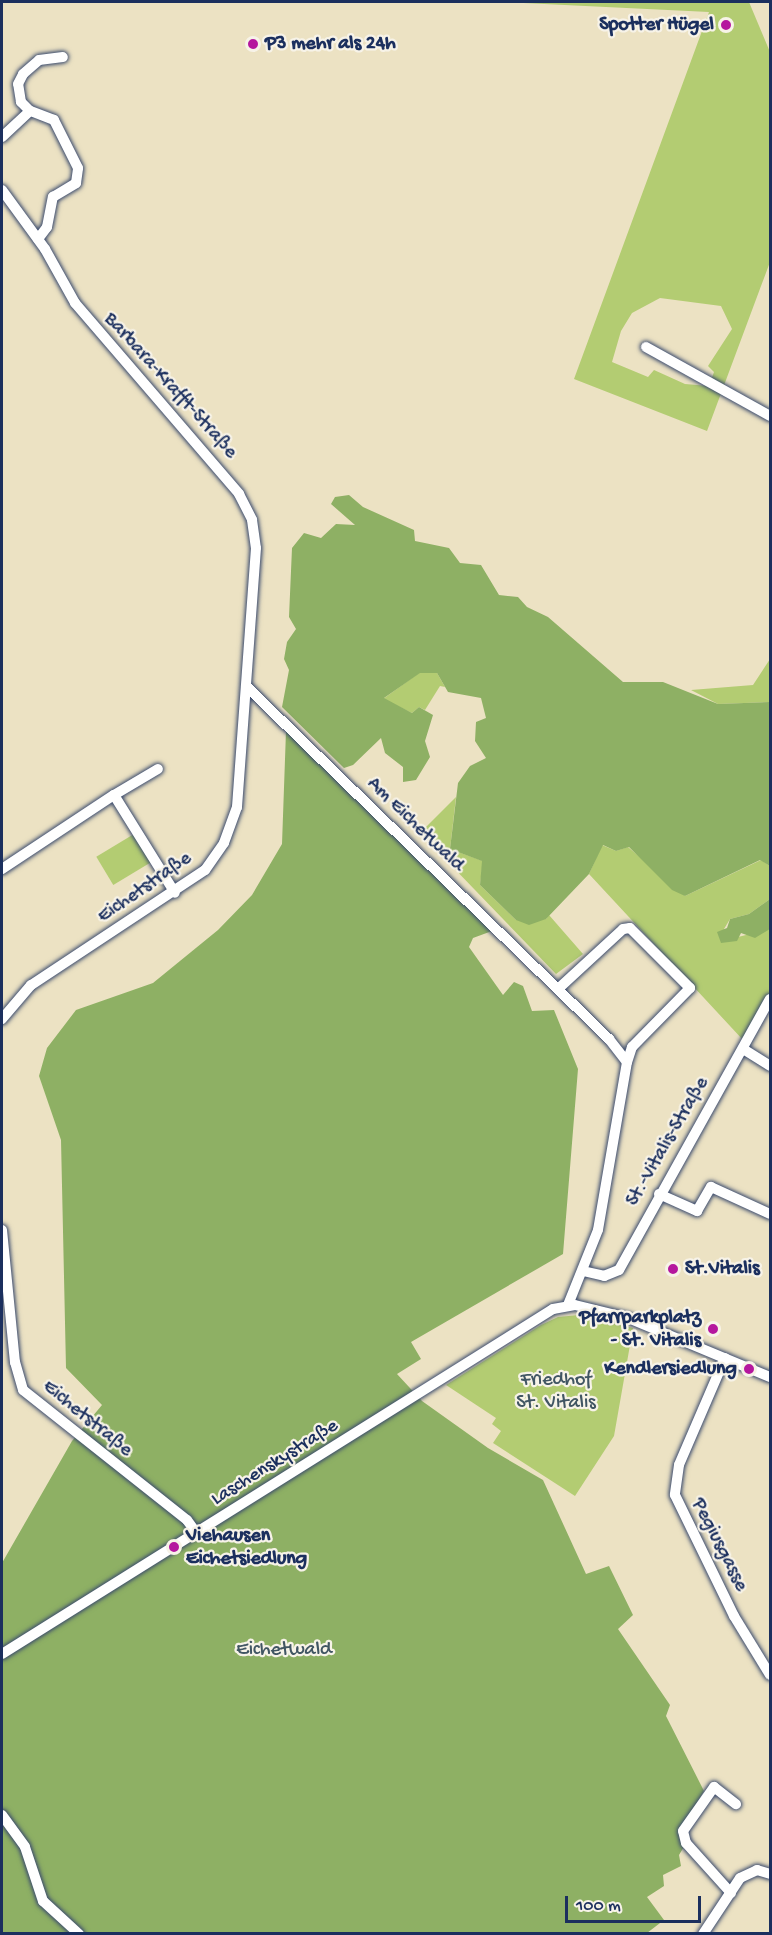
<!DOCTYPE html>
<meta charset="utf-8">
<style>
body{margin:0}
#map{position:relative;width:772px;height:1935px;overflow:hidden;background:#ece2c3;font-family:"Gochi Hand",sans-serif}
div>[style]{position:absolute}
.green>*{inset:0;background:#b3cc72;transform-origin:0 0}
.forest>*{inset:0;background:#8eb064}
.roads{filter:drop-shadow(0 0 2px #3a4a6d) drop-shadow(0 0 2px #3a4a6d)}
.minor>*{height:10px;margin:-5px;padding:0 5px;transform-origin:5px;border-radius:5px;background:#fff}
.dots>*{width:16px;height:16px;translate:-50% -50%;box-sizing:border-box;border:3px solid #f7f3e8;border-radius:50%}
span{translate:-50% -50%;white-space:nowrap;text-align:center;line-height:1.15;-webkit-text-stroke:4.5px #f7f3e8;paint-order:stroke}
.poi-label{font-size:20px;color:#1b2f5e;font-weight:700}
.right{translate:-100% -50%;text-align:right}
.left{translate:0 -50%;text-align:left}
.street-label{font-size:20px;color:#1b2f5e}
.park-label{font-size:20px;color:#415663}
.frame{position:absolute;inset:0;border:3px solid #1b2f5e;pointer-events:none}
.scale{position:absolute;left:565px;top:1896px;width:136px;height:27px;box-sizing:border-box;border:3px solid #1b2f5e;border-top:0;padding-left:8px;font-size:18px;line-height:21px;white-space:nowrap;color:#1b2f5e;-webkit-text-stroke:4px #f7f3e8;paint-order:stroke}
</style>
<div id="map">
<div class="green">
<i style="clip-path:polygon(evenodd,501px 2px,749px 2px,770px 52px,770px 262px,707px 431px,574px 379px,709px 12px,501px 2px,660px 298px,721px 306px,732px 329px,708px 366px,714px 372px,709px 386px,685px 384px,654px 370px,648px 377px,612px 362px,621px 331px,632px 313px,660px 298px)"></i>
<i style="clip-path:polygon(770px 659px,770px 702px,718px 704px,691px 690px,753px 685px)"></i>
<i style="clip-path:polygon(419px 673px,437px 673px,445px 687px,440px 686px,425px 710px,419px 707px,412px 713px,383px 699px)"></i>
<i style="clip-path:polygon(456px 797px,450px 849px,483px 861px,480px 885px,516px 920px,546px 919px,549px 915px,583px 954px,556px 974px,420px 833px)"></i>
<i style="left:134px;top:834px;width:33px;height:44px;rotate:59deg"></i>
<i style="clip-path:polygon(602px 845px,616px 851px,628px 847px,685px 896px,761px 860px,770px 866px,770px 899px,749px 914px,730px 919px,724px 929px,738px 937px,770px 929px,770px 994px,743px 1040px,589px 874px)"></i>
<i style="clip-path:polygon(579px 1315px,633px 1328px,614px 1436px,575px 1496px,493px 1443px,501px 1431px,492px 1424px,496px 1418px,446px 1385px,541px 1325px,558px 1317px)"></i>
</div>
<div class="forest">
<i style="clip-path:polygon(349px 495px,363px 507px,414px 530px,415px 541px,449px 548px,460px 563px,481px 565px,499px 595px,518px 597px,527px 607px,548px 617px,623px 682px,663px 682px,718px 704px,770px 702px,770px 866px,760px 860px,685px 896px,672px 890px,629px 847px,616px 851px,603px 845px,589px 874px,546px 919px,529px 925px,516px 920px,480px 885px,482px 861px,450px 849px,458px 783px,470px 766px,486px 758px,475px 741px,476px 722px,486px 718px,481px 698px,448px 692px,437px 673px,420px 673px,384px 698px,412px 713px,419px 707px,433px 715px,425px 741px,430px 757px,416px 780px,403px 782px,403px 767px,385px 753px,381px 738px,353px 765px,344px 768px,282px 707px,289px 670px,284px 659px,287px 642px,296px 629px,289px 617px,292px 548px,304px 533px,321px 538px,336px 524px,355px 525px,331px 504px,335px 497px)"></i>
<i style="clip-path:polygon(286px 731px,492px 931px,473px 938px,469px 947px,503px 995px,514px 982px,523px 986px,532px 1011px,554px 1010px,578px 1069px,563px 1254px,411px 1342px,421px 1359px,397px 1374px,422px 1401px,488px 1448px,543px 1480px,586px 1574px,609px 1566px,633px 1615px,618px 1629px,670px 1705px,666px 1716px,704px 1791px,679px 1833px,685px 1845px,679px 1855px,681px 1866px,663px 1875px,664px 1886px,647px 1897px,664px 1920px,647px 1933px,2px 1934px,2px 1563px,72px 1441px,102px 1405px,66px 1368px,61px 1140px,39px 1076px,47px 1048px,76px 1010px,153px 983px,218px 930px,252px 895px,282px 844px)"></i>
<i style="clip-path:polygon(770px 899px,770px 929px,755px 938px,741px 933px,737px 941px,721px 943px,717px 932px,727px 928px,730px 919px,749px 914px)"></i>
</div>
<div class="roads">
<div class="minor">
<i style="left:2px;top:137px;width:38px;rotate:-43deg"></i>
<i style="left:2px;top:190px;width:73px;rotate:53.9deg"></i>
<i style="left:45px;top:249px;width:62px;rotate:60.9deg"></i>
<i style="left:75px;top:303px;width:252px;rotate:49.3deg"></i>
<i style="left:239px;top:494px;width:29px;rotate:63deg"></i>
<i style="left:252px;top:520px;width:28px;rotate:82deg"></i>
<i style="left:256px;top:548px;width:260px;rotate:94.2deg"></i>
<i style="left:237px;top:807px;width:38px;rotate:110deg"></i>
<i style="left:224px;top:843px;width:33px;rotate:125deg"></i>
<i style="left:205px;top:870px;width:209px;rotate:146.5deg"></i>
<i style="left:31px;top:985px;width:45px;rotate:130.5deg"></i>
<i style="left:38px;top:239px;width:15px;rotate:-53deg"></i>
<i style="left:47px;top:227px;width:31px;rotate:-79deg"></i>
<i style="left:53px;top:197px;width:27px;rotate:-31deg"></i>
<i style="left:76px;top:183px;width:15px;rotate:-82deg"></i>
<i style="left:78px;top:168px;width:54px;rotate:-116.6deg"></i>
<i style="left:54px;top:120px;width:26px;rotate:-159deg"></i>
<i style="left:30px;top:111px;width:13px;rotate:-135deg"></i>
<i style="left:21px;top:102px;width:18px;rotate:-99deg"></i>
<i style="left:18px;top:84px;width:11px;rotate:-63deg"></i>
<i style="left:23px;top:74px;width:21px;rotate:-41deg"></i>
<i style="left:39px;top:60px;width:24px;rotate:-7deg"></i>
<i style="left:646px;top:347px;width:142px;rotate:29.1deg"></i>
<i style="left:247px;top:687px;width:505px;rotate:44.2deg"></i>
<i style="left:609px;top:1039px;width:29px;rotate:52deg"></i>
<i style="left:627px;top:1062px;width:170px;rotate:99.8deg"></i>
<i style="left:598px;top:1230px;width:81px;rotate:111.8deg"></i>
<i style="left:114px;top:795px;width:51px;rotate:-30.6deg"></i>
<i style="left:2px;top:869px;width:134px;rotate:-33.5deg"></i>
<i style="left:114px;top:795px;width:115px;rotate:58.1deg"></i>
<i style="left:558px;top:989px;width:88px;rotate:-42.7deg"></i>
<i style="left:623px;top:929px;width:7px;rotate:-8deg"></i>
<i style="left:630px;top:928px;width:85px;rotate:45deg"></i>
<i style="left:690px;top:988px;width:83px;rotate:134.5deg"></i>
<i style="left:632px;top:1047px;width:16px;rotate:108deg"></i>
<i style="left:743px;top:1049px;width:32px;rotate:32deg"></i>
<i style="left:659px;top:1194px;width:42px;rotate:24.1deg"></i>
<i style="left:697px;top:1211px;width:28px;rotate:-60deg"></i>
<i style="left:711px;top:1187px;width:65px;rotate:24.6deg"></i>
<i style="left:2px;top:1230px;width:133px;rotate:84.4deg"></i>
<i style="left:15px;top:1362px;width:29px;rotate:74deg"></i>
<i style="left:23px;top:1390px;width:209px;rotate:38.4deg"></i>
<i style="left:187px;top:1520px;width:17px;rotate:54deg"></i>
<i style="left:583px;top:1271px;width:22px;rotate:13deg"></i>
<i style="left:604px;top:1276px;width:16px;rotate:-22deg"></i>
<i style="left:619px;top:1270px;width:310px;rotate:-60.9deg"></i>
<i style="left:725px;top:1358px;width:116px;rotate:113.3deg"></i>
<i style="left:679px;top:1465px;width:30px;rotate:98deg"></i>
<i style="left:675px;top:1495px;width:135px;rotate:64deg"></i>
<i style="left:734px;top:1616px;width:69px;rotate:58.6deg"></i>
<i style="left:2px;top:1654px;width:650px;rotate:-32.05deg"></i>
<i style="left:553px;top:1309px;width:22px;rotate:-10deg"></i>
<i style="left:575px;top:1305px;width:55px;rotate:13.8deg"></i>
<i style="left:628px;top:1318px;width:154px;rotate:22.6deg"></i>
<i style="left:2px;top:1815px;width:39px;rotate:54deg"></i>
<i style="left:25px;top:1847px;width:57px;rotate:71.6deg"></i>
<i style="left:43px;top:1901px;width:49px;rotate:42.5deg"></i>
<i style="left:731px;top:1893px;width:67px;rotate:-132deg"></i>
<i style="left:686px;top:1843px;width:12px;rotate:-104deg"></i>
<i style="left:683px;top:1831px;width:54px;rotate:-54.8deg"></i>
<i style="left:714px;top:1787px;width:28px;rotate:38deg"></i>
<i style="left:703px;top:1934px;width:67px;rotate:-56.5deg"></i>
<i style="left:740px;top:1878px;width:19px;rotate:-25deg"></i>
<i style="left:757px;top:1870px;width:14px;rotate:17deg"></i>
</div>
</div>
<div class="dots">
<i style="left:726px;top:25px;background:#b5179e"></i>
<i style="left:253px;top:44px;background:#b5179e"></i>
<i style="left:673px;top:1269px;background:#b5179e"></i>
<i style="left:713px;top:1329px;background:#b5179e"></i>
<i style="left:749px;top:1369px;background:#b5179e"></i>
<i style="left:174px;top:1547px;background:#b5179e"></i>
</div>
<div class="poi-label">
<span class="right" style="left:714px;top:25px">Spotter Hügel</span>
<span class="left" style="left:265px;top:44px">P3 mehr als 24h</span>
<span class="left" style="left:685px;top:1269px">St.Vitalis</span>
<span class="right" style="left:701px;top:1330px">Pfarrparkplatz<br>- St. Vitalis</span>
<span class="right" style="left:737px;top:1369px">Kendlersiedlung</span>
<span class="left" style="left:186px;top:1548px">Viehausen<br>Eichetsiedlung</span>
</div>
<div class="street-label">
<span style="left:170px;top:386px;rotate:48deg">Barbara-Krafft-Straße</span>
<span style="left:415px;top:825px;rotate:44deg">Am Eichetwald</span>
<span style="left:145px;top:888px;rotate:-35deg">Eichetstraße</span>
<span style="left:668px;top:1142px;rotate:-60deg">St.-Vitalis-Straße</span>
<span style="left:87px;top:1419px;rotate:39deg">Eichetstraße</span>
<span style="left:275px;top:1463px;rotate:-32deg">Laschenskystraße</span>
<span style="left:719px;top:1545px;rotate:63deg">Pegiusgasse</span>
</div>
<div class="park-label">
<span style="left:556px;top:1392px">Friedhof<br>St. Vitalis</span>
<span style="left:284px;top:1650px">Eichetwald</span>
</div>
<div class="frame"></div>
<div class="scale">100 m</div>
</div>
